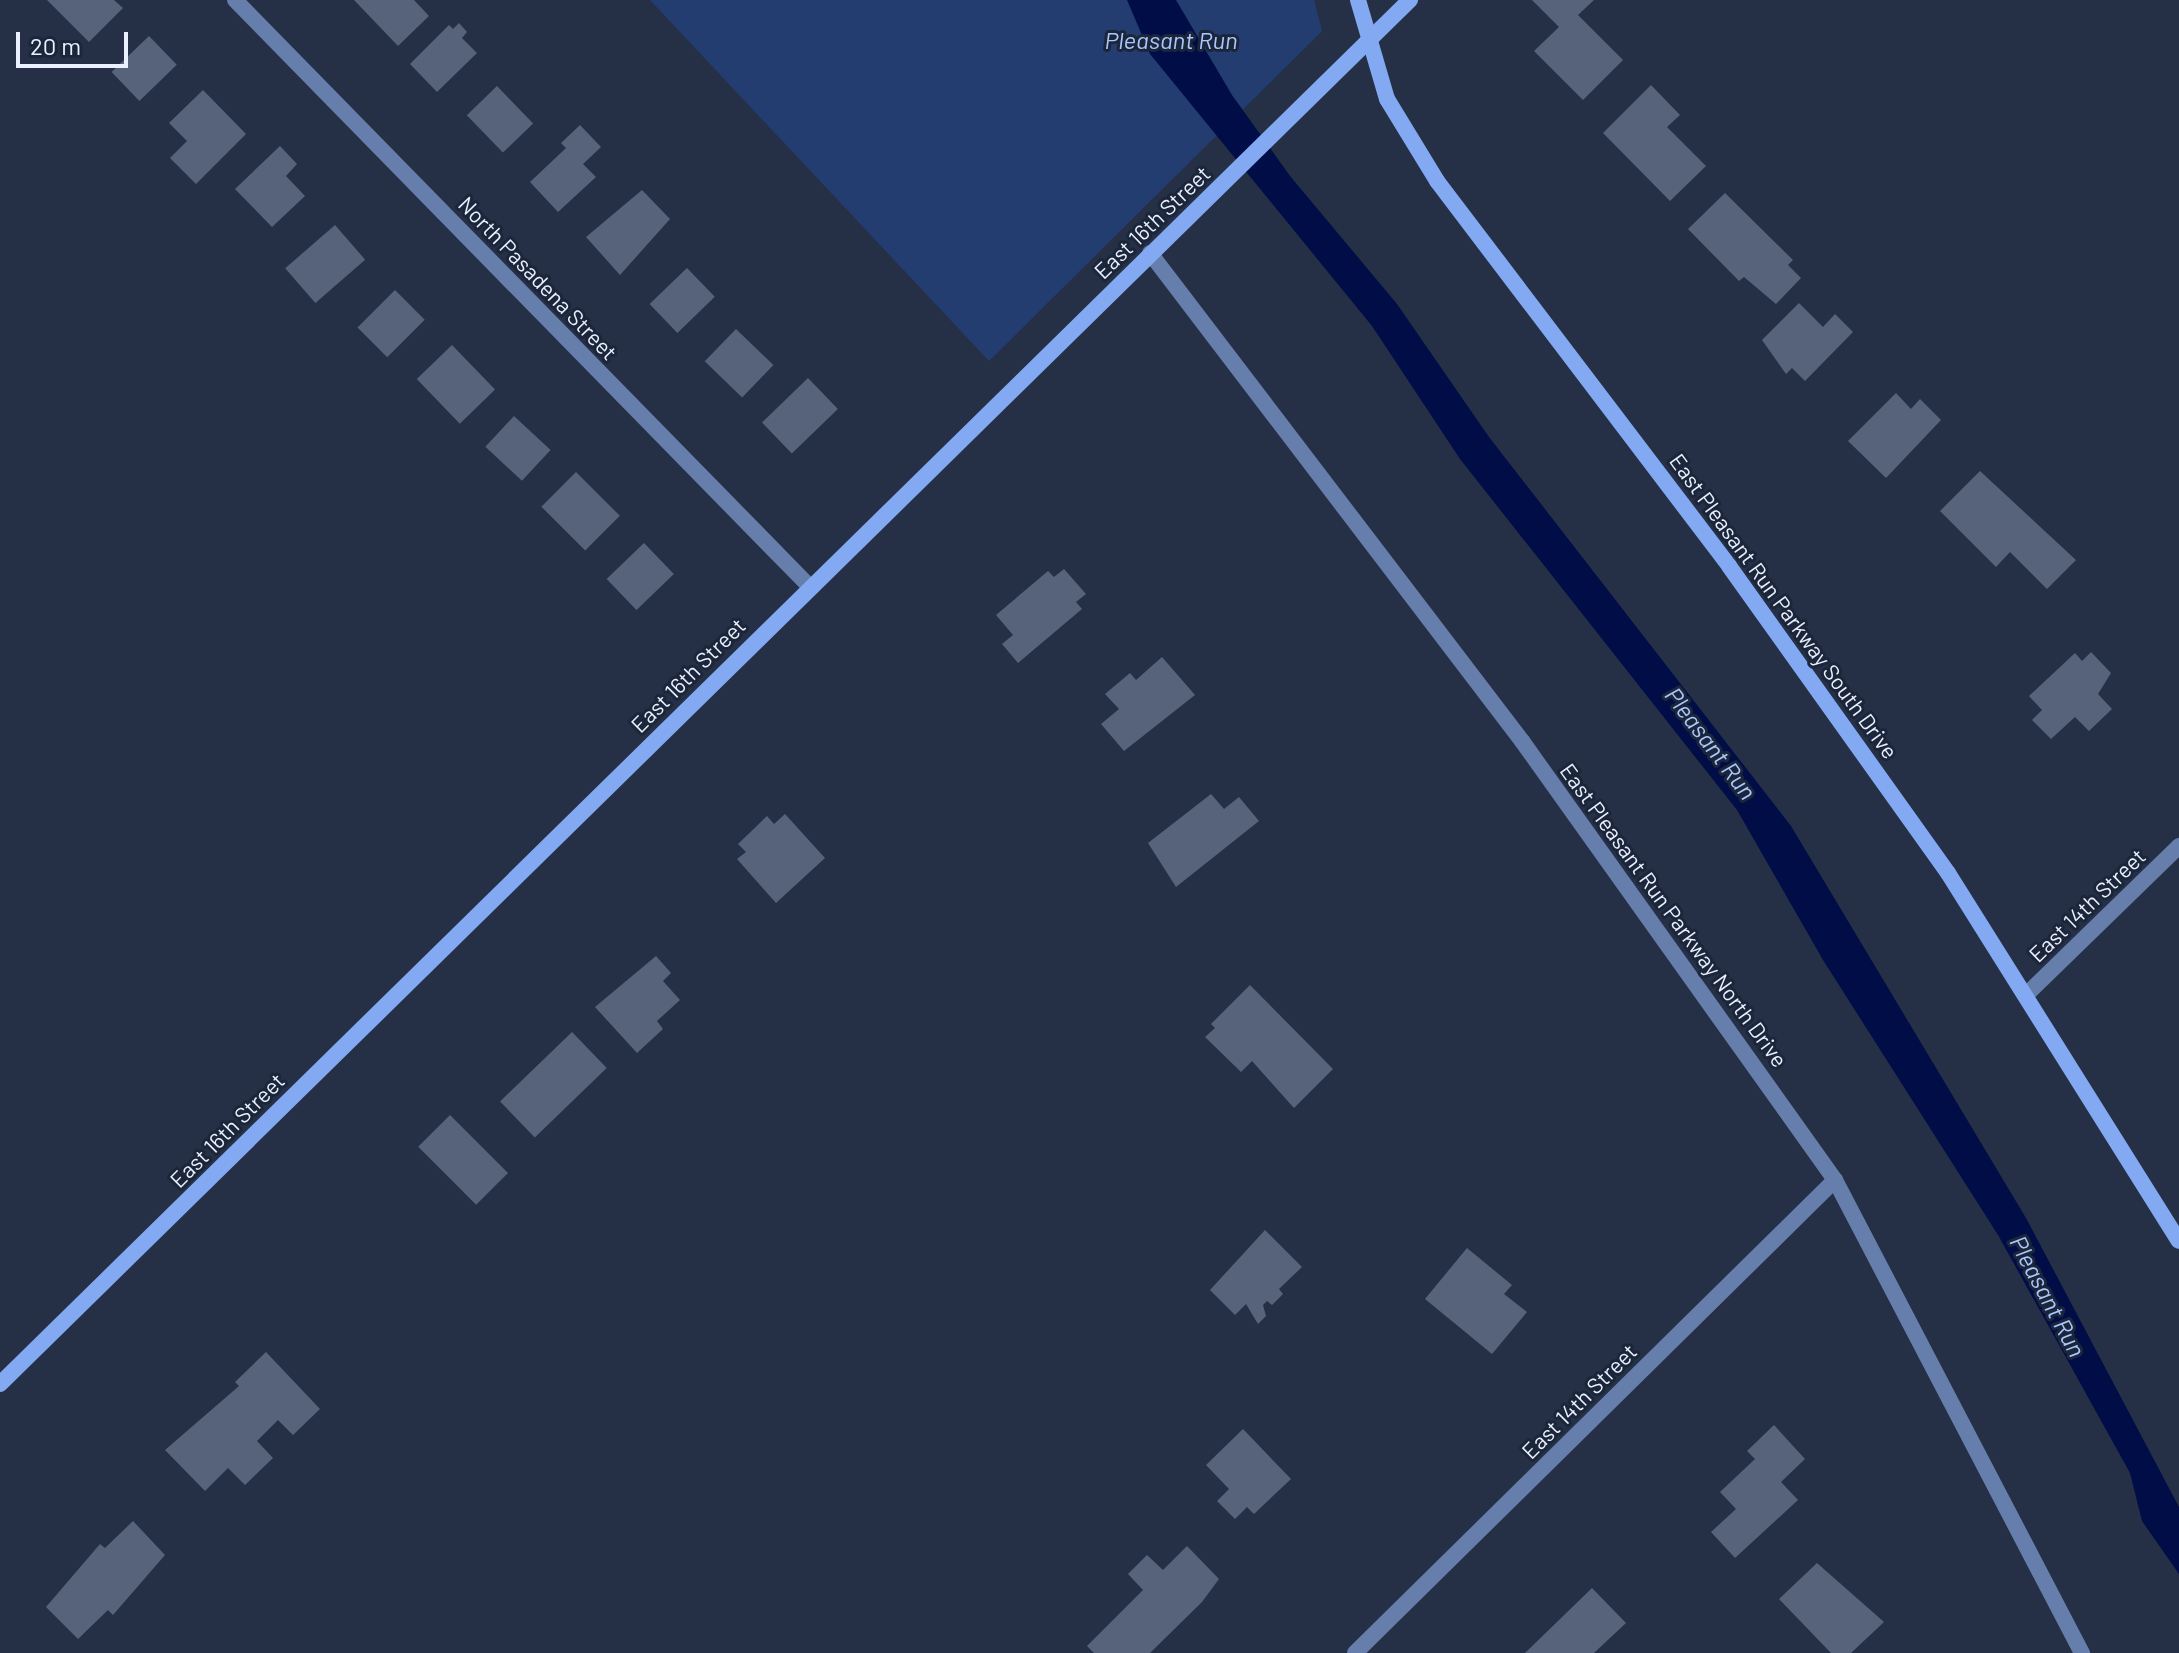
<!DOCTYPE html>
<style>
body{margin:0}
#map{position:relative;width:2179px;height:1653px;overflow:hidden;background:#253046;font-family:Barlow,sans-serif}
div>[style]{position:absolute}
.green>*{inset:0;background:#243d70}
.water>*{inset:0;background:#000d47}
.building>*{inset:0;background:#56637b;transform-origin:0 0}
.street>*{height:16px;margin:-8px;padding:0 8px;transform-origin:8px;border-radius:8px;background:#667eab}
.secondary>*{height:16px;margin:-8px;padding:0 8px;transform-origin:8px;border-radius:8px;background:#83a9f2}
span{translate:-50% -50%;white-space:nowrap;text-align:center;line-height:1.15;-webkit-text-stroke:6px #1b263b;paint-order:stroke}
.street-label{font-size:22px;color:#e9f0ff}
.water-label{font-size:24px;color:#abc7fe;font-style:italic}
.scale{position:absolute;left:16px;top:32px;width:112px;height:36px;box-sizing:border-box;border:4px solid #e9f0ff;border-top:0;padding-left:10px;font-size:24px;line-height:28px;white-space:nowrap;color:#e9f0ff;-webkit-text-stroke:6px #1b263b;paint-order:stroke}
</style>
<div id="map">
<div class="green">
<i style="clip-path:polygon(650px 0,1314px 0,1322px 31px,989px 361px)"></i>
</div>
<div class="water">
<i style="clip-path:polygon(1127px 0,1176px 0,1232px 95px,1290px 176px,1397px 304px,1489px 437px,1791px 826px,2026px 1218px,2179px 1507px,2179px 1574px,2142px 1521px,2130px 1473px,1998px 1235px,1823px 960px,1737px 810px,1460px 459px,1372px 326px,1150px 54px)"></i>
</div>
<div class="building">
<i style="clip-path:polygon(47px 0,114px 0,123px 8px,89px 42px)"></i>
<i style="clip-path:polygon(354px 0,414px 0,429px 16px,398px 46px)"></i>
<i style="clip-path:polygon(1532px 0,1594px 0,1578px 15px,1623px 60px,1583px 100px,1534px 51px,1559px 27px)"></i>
<i style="clip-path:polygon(459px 23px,467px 32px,462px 38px,477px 53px,437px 92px,410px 64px,449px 25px,453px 29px)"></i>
<i style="left:149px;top:36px;width:40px;height:52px;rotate:46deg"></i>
<i style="clip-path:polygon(1651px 85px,1680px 115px,1667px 127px,1706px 166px,1670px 201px,1603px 133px)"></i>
<i style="left:497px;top:86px;width:52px;height:42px;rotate:46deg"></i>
<i style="clip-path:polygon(203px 90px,246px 134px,196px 184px,170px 158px,187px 141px,169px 123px)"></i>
<i style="clip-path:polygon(580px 125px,601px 147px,583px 164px,596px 177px,558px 212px,530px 182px,566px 148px,561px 143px)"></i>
<i style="clip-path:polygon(280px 146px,297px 164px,286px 176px,305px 196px,272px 227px,235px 189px)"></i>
<i style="clip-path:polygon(642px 190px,670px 219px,620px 275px,586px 237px)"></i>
<i style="clip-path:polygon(1725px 193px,1793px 260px,1788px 265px,1801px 278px,1776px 304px,1744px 277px,1739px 281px,1688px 229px)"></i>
<i style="left:335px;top:225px;width:46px;height:66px;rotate:49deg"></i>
<i style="left:687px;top:268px;width:40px;height:52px;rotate:46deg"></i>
<i style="left:395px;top:290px;width:42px;height:53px;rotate:45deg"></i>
<i style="clip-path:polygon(1799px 303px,1823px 327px,1835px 314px,1853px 332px,1805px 381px,1792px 368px,1786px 374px,1762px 340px)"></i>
<i style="left:736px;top:329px;width:52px;height:45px;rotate:44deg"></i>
<i style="left:452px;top:345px;width:62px;height:49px;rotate:46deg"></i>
<i style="left:808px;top:378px;width:43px;height:64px;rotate:46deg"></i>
<i style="clip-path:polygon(1896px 393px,1911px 409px,1920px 399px,1941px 420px,1886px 478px,1848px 441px)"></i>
<i style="left:514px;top:416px;width:50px;height:42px;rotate:43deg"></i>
<i style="clip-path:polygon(1980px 471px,2076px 560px,2047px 589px,2010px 552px,1996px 567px,1940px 511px)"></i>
<i style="left:576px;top:472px;width:62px;height:49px;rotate:45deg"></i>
<i style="left:644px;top:543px;width:43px;height:52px;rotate:46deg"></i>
<i style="clip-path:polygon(1064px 569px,1086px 594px,1076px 602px,1082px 609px,1018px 663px,1002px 644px,1013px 635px,996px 615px,1048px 571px,1054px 577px)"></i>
<i style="clip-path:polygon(2091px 652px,2111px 673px,2098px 694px,2112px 709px,2089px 731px,2075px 717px,2051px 739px,2032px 720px,2042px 710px,2029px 696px,2075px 653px,2082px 661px)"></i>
<i style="clip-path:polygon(1162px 657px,1195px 695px,1124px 751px,1101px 724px,1119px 709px,1105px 694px,1130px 673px,1136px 680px)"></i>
<i style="clip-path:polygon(1211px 794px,1224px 809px,1239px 797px,1259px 821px,1176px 887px,1148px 843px)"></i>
<i style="clip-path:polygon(785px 814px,825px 858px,776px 903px,737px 859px,746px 852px,738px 844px,767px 816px,774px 824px)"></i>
<i style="clip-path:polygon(656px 956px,671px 973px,663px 981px,680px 1000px,657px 1021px,663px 1029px,637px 1053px,595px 1007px)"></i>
<i style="clip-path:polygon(1250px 985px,1333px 1069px,1294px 1108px,1252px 1061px,1241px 1072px,1205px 1037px,1215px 1028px,1211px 1024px)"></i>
<i style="left:572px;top:1032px;width:50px;height:100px;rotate:46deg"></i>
<i style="left:450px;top:1115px;width:82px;height:45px;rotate:45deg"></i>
<i style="clip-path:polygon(1265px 1230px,1302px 1267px,1279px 1289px,1283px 1294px,1272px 1305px,1267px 1301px,1263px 1305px,1266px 1316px,1258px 1324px,1246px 1304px,1235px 1315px,1210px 1290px)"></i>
<i style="clip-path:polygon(1467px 1248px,1512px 1285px,1504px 1294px,1527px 1312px,1492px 1354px,1425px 1299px)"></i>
<i style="clip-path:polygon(266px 1352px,320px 1409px,293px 1435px,278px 1420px,257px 1441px,273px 1458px,245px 1485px,228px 1468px,205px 1491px,165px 1450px,239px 1386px,235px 1382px)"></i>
<i style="clip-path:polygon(1774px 1425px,1805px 1459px,1781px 1482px,1798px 1500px,1735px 1558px,1711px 1532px,1736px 1509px,1720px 1492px,1755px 1459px,1747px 1451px)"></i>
<i style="clip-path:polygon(1243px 1429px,1291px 1479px,1254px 1514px,1247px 1507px,1235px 1519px,1217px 1501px,1229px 1489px,1206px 1465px)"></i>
<i style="clip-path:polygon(133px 1521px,165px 1555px,113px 1615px,108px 1610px,78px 1639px,46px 1607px,100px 1544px,105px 1548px)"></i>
<i style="clip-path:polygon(1187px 1546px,1219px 1579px,1202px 1602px,1150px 1653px,1094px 1653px,1087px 1646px,1143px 1590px,1128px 1574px,1147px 1555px,1163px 1570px)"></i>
<i style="clip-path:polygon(1817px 1563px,1884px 1622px,1851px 1653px,1831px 1653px,1779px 1599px)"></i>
<i style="clip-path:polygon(1592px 1588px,1626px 1623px,1594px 1653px,1525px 1653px)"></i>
</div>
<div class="street">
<i style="left:235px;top:0;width:820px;rotate:45.59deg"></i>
<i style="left:1150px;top:253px;width:614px;rotate:52.68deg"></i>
<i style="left:1522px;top:741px;width:539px;rotate:54.51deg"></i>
<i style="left:1835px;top:1180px;width:534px;rotate:62.43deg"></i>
<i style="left:2026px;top:995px;width:214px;rotate:-44.2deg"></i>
<i style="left:1355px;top:1653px;width:674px;rotate:-44.58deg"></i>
</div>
<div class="secondary">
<i style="left:1358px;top:0;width:103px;rotate:73.7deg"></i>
<i style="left:1387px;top:99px;width:96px;rotate:58.6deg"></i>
<i style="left:1437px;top:181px;width:483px;rotate:52.8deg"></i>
<i style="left:1729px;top:566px;width:377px;rotate:54.5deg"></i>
<i style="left:1948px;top:873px;width:434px;rotate:57.9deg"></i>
<i style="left:0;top:1384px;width:1976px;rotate:-44.47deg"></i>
</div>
<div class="street-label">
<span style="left:1152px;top:222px;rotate:-44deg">East 16th Street</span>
<span style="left:538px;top:278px;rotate:46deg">North Pasadena Street</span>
<span style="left:1784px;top:606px;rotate:54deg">East Pleasant Run Parkway South Drive</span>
<span style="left:688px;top:675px;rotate:-45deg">East 16th Street</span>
<span style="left:2087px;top:905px;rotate:-44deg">East 14th Street</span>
<span style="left:1674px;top:915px;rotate:54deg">East Pleasant Run Parkway North Drive</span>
<span style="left:227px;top:1130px;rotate:-45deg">East 16th Street</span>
<span style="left:1579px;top:1401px;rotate:-45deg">East 14th Street</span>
</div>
<div class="water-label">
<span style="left:1171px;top:40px">Pleasant Run</span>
<span style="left:1711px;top:743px;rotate:53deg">Pleasant Run</span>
<span style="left:2048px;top:1296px;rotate:62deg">Pleasant Run</span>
</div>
<div class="scale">20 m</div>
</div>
